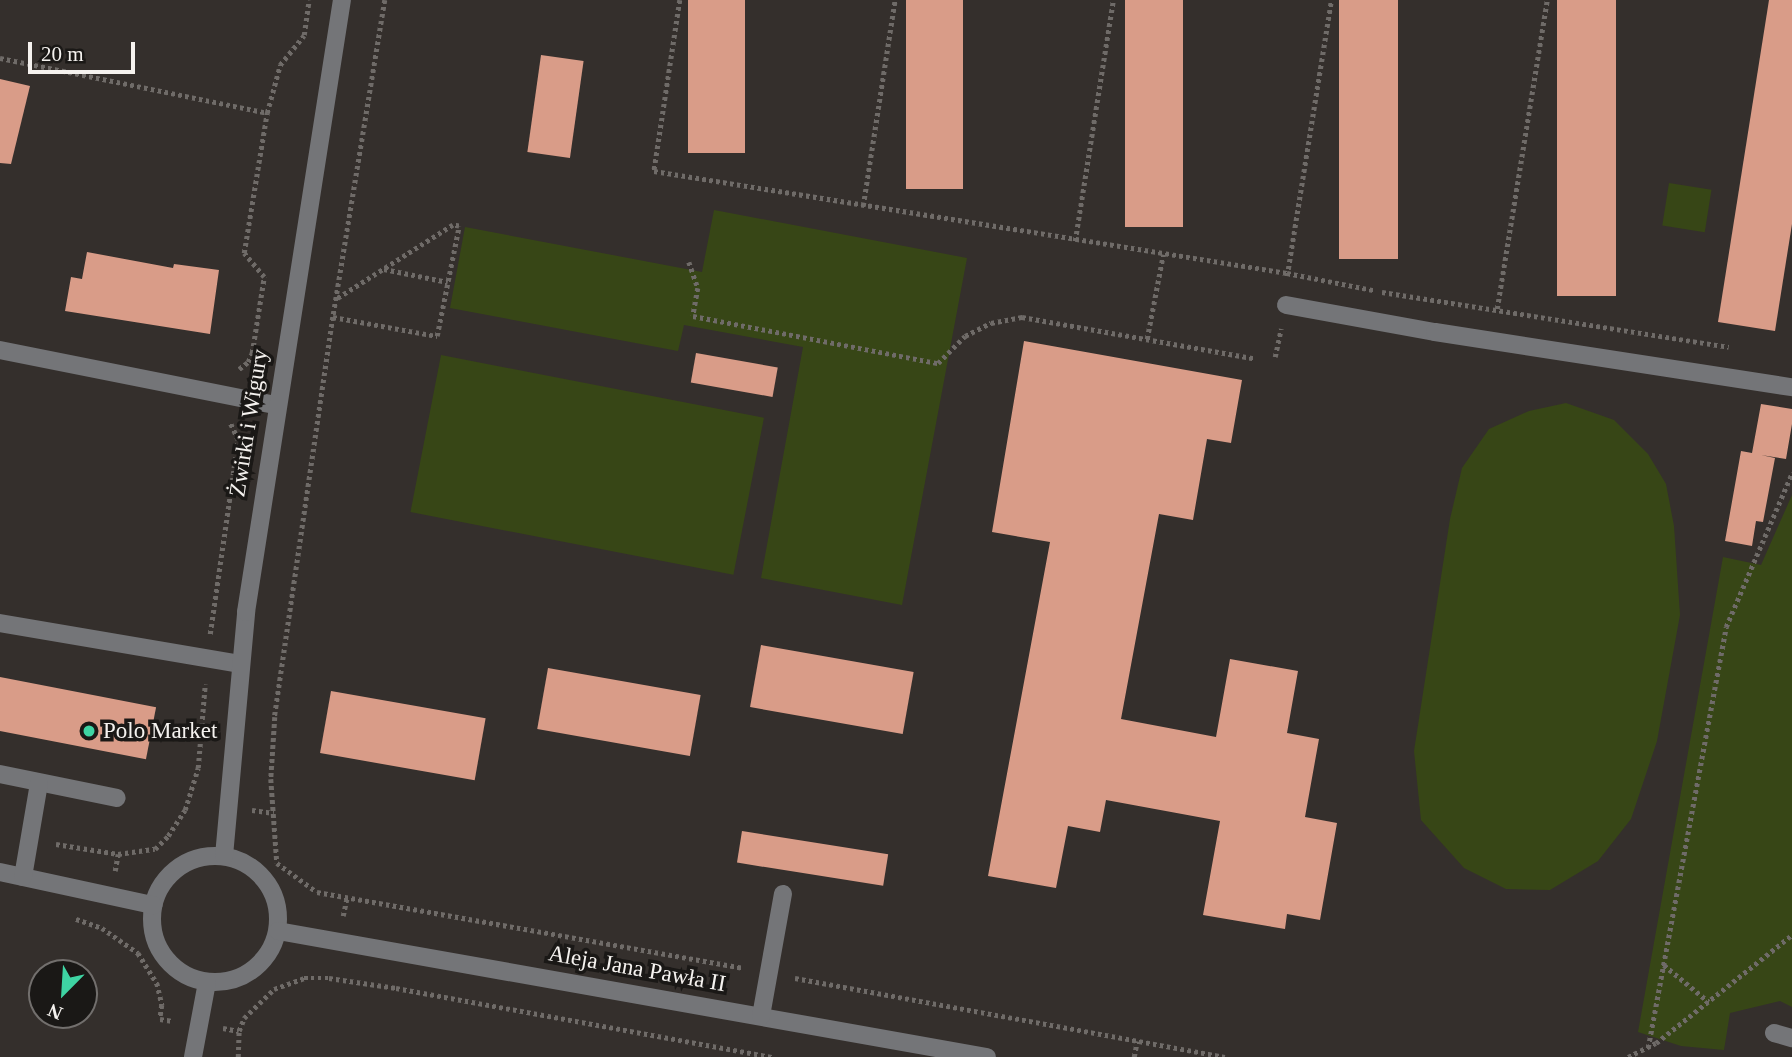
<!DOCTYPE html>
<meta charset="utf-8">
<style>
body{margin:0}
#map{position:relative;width:1792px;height:1057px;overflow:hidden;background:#342f2c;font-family:Georgia,serif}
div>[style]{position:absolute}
.green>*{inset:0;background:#374616;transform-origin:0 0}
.building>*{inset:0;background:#d99c88;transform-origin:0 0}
.path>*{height:4.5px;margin-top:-2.25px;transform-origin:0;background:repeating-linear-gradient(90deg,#6f6b68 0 3.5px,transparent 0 7px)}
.minor>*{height:18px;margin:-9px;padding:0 9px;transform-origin:9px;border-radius:9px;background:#747578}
.minor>.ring{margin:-9px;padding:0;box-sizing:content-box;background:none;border:18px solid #747578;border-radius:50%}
.dots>*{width:19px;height:19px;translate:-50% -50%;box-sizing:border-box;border:4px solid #1a1816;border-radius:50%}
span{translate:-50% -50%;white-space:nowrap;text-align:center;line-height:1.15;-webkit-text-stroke:7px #1a1816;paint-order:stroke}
.street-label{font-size:23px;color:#f5f2ef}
.poi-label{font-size:23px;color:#f5f2ef}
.left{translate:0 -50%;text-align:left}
.north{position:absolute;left:28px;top:959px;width:70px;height:70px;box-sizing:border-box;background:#1a1816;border:2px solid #726f6d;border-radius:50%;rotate:204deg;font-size:19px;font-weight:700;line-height:28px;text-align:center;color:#f5f2ef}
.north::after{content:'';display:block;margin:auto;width:24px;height:32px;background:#3ed4a3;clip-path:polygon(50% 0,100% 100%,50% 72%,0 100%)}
.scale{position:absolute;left:28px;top:42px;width:107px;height:32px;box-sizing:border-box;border:4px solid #f5f2ef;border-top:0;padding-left:9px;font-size:21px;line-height:24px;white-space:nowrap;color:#f5f2ef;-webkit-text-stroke:5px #1a1816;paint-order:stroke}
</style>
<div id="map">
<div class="green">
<i style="left:1669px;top:183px;width:43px;height:43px;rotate:9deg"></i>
<i style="clip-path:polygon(714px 210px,967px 258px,902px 605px,761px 578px,803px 347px,684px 325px,678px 351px,450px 308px,465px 227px,702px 272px)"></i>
<i style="left:441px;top:355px;width:329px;height:160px;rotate:11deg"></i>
<i style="clip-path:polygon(1566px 403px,1614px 420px,1648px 454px,1666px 484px,1674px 526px,1680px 615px,1657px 741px,1631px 819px,1598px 861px,1550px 890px,1506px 889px,1464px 868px,1421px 820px,1414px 751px,1450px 519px,1462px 468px,1489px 429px,1529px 411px)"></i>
<i style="clip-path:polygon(1792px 495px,1792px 1007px,1780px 1001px,1730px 1013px,1724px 1050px,1681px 1046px,1638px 1032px,1723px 557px,1761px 565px)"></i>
</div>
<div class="building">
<i style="left:688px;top:0;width:57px;height:153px"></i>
<i style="left:906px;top:0;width:57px;height:189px"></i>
<i style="left:1125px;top:0;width:58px;height:227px"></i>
<i style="left:1339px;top:0;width:59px;height:259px"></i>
<i style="left:1557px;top:0;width:59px;height:296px"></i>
<i style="clip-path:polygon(1769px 0,1792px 0,1792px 224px,1775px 331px,1718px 322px)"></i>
<i style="left:541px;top:55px;width:43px;height:98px;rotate:8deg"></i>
<i style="clip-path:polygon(0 79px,30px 86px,11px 164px,0 163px)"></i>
<i style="clip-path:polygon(87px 252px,173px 268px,174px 264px,219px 270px,210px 334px,65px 311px,71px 277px,82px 279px)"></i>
<i style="clip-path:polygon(1024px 341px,1242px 380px,1231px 443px,1207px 439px,1193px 520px,1159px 514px,1121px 719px,1216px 737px,1230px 659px,1298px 671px,1287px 733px,1319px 739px,1305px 817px,1337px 823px,1320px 920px,1287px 914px,1285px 929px,1203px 915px,1220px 821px,1106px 800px,1100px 832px,1068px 826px,1056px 888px,988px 876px,1050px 542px,992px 532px)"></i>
<i style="left:696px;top:353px;width:83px;height:30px;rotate:10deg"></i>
<i style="clip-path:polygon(1761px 404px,1792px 409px,1792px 424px,1786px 459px,1761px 455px,1775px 458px,1763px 522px,1756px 521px,1752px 546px,1725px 541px,1741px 451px,1752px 453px)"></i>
<i style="left:761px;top:645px;width:155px;height:63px;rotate:10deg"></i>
<i style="left:548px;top:668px;width:155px;height:62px;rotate:10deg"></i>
<i style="left:0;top:677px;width:159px;height:53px;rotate:11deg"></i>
<i style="left:331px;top:691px;width:157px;height:63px;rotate:10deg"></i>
<i style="left:742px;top:831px;width:148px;height:32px;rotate:9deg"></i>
</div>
<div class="path">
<i style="left:385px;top:0;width:321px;rotate:99.3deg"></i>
<i style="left:333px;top:317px;width:404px;rotate:98.3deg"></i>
<i style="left:275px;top:717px;width:62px;rotate:93.7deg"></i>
<i style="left:271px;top:779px;width:84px;rotate:85.9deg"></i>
<i style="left:277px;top:863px;width:49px;rotate:35.9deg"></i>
<i style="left:317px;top:892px;width:432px;rotate:10.1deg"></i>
<i style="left:680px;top:0;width:173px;rotate:98.6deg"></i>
<i style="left:654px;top:171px;width:641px;rotate:9.15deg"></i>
<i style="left:1287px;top:273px;width:88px;rotate:11.2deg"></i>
<i style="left:0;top:58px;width:273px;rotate:11.6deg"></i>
<i style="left:863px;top:206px;width:208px;rotate:-81.2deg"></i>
<i style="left:1075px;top:241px;width:244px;rotate:-81deg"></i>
<i style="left:689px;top:262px;width:28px;rotate:71deg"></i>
<i style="left:698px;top:288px;width:28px;rotate:100deg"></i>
<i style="left:693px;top:316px;width:249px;rotate:10.9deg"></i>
<i style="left:938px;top:363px;width:38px;rotate:-45deg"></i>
<i style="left:965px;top:336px;width:29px;rotate:-27deg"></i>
<i style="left:991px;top:323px;width:32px;rotate:-11deg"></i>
<i style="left:1022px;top:317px;width:235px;rotate:10.1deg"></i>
<i style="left:384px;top:269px;width:65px;rotate:11.5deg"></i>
<i style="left:1287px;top:276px;width:279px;rotate:-80.9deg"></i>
<i style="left:1382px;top:292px;width:351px;rotate:9deg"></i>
<i style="left:1497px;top:309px;width:313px;rotate:-80.8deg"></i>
<i style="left:333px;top:317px;width:106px;rotate:10.4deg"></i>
<i style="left:437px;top:336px;width:112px;rotate:-78.7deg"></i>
<i style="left:459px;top:226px;width:6px;rotate:-171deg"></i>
<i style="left:453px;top:225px;width:138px;rotate:147.5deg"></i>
<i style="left:1147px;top:339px;width:86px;rotate:-79.2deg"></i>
<i style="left:1275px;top:357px;width:29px;rotate:-78deg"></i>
<i style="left:239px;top:369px;width:11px;rotate:-38deg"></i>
<i style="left:248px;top:362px;width:10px;rotate:-66deg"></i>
<i style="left:252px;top:353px;width:77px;rotate:-81deg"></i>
<i style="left:264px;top:277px;width:31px;rotate:-130deg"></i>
<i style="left:244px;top:253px;width:142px;rotate:-80.7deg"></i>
<i style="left:267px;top:113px;width:50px;rotate:-74.8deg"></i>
<i style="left:280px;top:65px;width:38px;rotate:-51deg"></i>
<i style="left:304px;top:35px;width:35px;rotate:-82deg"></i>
<i style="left:210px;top:634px;width:196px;rotate:-81.8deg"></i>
<i style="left:238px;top:440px;width:19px;rotate:-115deg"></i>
<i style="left:252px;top:810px;width:22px;rotate:8deg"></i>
<i style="left:56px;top:844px;width:63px;rotate:9.2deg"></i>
<i style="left:118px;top:854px;width:37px;rotate:-8deg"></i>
<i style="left:155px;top:849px;width:18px;rotate:-45deg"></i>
<i style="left:168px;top:836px;width:31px;rotate:-57deg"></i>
<i style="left:185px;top:810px;width:44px;rotate:-72.8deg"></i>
<i style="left:198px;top:768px;width:84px;rotate:-85.2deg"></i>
<i style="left:115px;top:871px;width:17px;rotate:-80deg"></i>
<i style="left:343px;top:916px;width:19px;rotate:-78deg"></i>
<i style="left:76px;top:919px;width:28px;rotate:19deg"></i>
<i style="left:102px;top:928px;width:44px;rotate:34.8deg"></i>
<i style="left:138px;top:953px;width:36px;rotate:58deg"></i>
<i style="left:157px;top:983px;width:23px;rotate:77deg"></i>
<i style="left:162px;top:1005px;width:14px;rotate:98deg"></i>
<i style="left:160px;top:1019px;width:13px;rotate:9deg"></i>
<i style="left:1664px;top:965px;width:58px;rotate:39.4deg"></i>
<i style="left:795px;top:978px;width:437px;rotate:10.4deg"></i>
<i style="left:223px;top:1028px;width:16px;rotate:11deg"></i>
<i style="left:1648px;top:1048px;width:428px;rotate:-79.5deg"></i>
<i style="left:1726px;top:627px;width:168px;rotate:-66.8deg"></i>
<i style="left:238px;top:1057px;width:26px;rotate:-88deg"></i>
<i style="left:239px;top:1031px;width:14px;rotate:-69deg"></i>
<i style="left:244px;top:1018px;width:42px;rotate:-44deg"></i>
<i style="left:274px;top:989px;width:32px;rotate:-20deg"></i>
<i style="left:304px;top:978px;width:25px"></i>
<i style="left:329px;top:978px;width:68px;rotate:8.5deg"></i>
<i style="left:396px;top:988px;width:382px;rotate:10.4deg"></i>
<i style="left:1134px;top:1057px;width:16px;rotate:-79deg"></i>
<i style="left:1628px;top:1057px;width:31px;rotate:-27deg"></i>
<i style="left:1656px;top:1043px;width:174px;rotate:-38.5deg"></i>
</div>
<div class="minor">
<i style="left:1286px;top:305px;width:151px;rotate:10.3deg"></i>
<i style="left:1435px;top:332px;width:361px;rotate:8.8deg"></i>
<i style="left:0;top:350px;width:281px;rotate:11.3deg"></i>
<i style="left:0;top:623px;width:243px;rotate:9.7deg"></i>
<i style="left:0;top:774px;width:119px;rotate:11.6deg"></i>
<i class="ring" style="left:152px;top:856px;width:108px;height:108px"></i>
<i style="left:224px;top:856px;width:245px;rotate:-84.8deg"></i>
<i style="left:246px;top:612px;width:619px;rotate:-81.09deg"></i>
<i style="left:0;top:872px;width:157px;rotate:12.2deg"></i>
<i style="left:23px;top:877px;width:95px;rotate:-80.3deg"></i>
<i style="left:278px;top:931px;width:720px;rotate:10.08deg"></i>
<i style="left:761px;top:1016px;width:124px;rotate:-79.8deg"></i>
<i style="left:1774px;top:1033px;width:19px;rotate:16deg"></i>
<i style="left:193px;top:1057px;width:76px;rotate:-79.4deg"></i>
</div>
<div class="dots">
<i style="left:89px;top:731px;background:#3ed4a3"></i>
</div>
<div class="street-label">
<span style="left:249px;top:423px;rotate:-81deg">Żwirki i Wigury</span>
<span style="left:637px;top:969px;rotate:10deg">Aleja Jana Pawła II</span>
</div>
<div class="poi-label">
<span class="left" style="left:103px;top:731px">Polo Market</span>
</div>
<div class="north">N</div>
<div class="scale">20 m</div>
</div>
